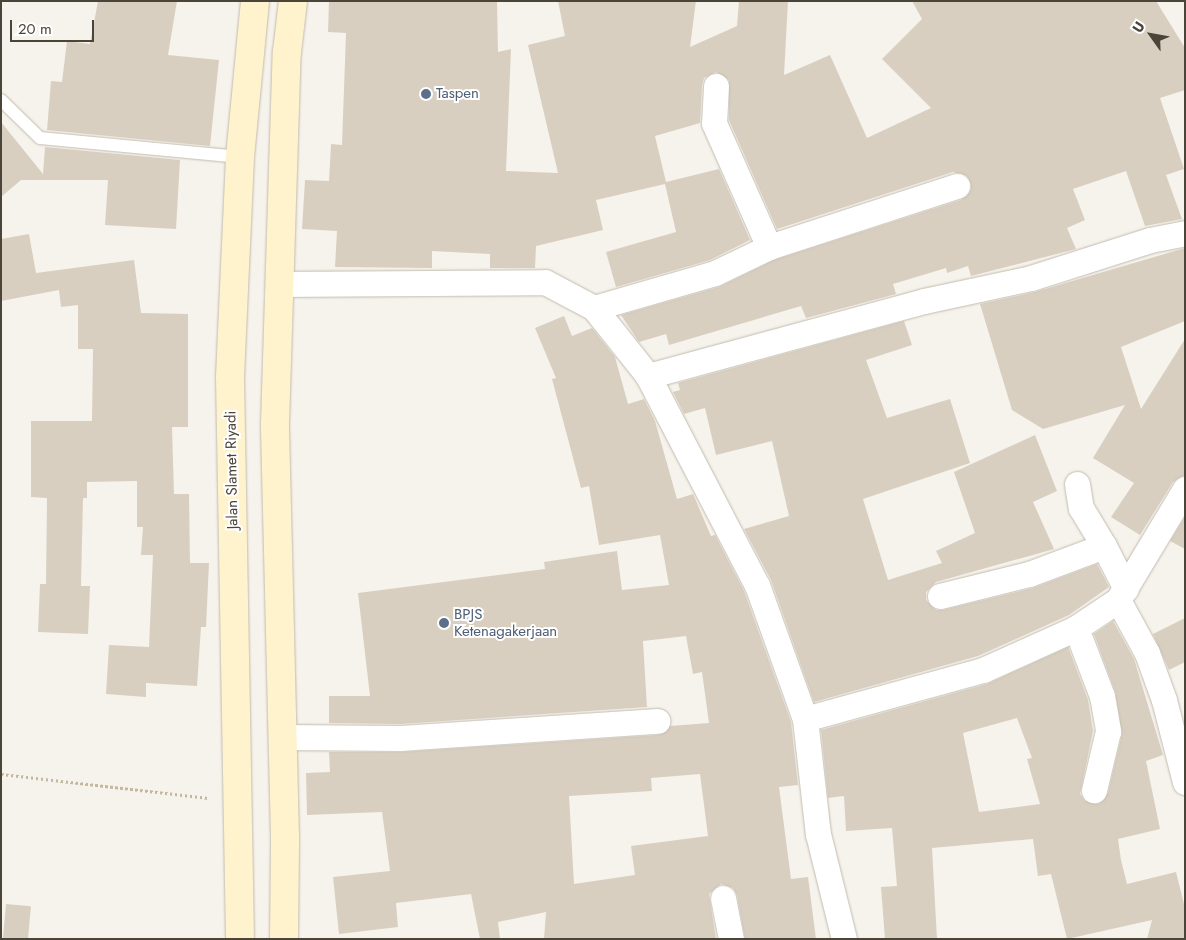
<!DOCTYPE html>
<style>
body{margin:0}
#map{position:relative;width:1186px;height:940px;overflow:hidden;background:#f6f3ec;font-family:Jost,sans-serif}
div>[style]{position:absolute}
.building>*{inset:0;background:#d8cfc1;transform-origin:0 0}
.path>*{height:3px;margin-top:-1.5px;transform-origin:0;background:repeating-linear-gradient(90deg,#c4b79f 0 2.5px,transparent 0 5px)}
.roads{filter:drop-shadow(0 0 1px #c2bbae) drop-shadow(0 0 1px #c2bbae)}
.service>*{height:12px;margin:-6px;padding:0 6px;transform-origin:6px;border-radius:6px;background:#fff}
.minor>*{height:25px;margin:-12.5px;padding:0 12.5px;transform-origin:12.5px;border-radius:12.5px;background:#fff}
.secondary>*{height:28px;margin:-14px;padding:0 14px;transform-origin:14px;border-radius:14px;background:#fff3cd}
.dots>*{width:14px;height:14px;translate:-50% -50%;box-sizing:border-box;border:2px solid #fff;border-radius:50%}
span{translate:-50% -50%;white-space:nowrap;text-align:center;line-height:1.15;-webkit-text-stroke:4px #fff;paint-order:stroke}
.service-label{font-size:15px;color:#4e5e75}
.left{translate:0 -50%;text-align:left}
.street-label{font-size:15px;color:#4b4439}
.frame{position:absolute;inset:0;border:2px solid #4b4439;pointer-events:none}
.north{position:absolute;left:1126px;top:10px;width:50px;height:50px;-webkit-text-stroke:4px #fff;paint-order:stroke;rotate:302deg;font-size:14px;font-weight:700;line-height:20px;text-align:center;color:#4b4439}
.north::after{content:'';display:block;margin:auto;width:18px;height:22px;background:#4b4439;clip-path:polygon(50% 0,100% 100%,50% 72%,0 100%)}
.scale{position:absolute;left:10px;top:20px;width:84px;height:22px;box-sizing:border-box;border:2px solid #4b4439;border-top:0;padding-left:6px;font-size:15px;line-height:18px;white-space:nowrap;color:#4b4439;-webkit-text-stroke:4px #fff;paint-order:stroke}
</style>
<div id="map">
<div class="building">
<i style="clip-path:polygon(98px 1px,177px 1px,168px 55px,219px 60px,210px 146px,47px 130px,51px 81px,62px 82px,67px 41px,90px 44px)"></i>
<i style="clip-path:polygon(329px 1px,497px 1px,498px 52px,511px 49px,506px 171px,558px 173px,528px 45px,565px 36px,558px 1px,696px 1px,690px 47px,737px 26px,739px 1px,788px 1px,784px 75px,830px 55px,867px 138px,931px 108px,882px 59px,922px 19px,912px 1px,1156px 1px,1185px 48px,1185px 90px,1160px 98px,1184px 169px,1166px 175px,1182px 219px,1145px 226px,1126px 171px,1073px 189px,1085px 220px,1067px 228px,1076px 249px,971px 276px,968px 266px,947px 273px,946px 268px,893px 284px,896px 294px,806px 318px,801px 306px,669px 345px,666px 334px,639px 342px,621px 315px,719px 287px,774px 260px,961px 200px,971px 189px,967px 176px,953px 172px,777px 229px,729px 120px,729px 80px,716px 72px,704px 78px,702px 85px,700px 123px,655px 136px,666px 182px,719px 169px,750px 240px,710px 260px,616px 287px,606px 252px,676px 232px,665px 184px,596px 200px,603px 230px,536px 246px,535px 268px,490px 268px,490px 254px,432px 251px,432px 268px,335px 267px,337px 231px,302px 229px,305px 180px,329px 181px,331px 144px,342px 145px,346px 33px,328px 32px)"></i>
<i style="clip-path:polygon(1px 122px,43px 174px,45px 147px,180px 160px,176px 229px,105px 225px,108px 180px,21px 180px,1px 197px)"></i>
<i style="clip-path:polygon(29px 234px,36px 273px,134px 260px,141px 313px,188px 314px,188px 427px,172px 427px,174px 494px,189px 494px,190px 563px,209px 563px,206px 627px,201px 627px,197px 686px,146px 683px,146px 697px,106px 694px,109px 645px,149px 647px,153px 555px,141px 555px,143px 527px,137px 527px,137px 481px,87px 482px,87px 498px,83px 498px,81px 586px,90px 586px,88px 634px,38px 632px,40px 584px,46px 584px,47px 498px,31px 497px,31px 421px,92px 421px,93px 349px,78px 349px,78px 305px,61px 307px,59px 290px,1px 301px,1px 239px)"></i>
<i style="clip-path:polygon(1185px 248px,1185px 321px,1121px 347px,1141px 409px,1185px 339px,1185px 475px,1173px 482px,1140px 535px,1111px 517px,1134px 483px,1093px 458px,1125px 405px,1043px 429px,1012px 410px,980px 304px,1035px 292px)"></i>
<i style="clip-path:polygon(evenodd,564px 316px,572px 336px,592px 328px,615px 357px,628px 404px,644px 399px,655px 421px,677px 499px,693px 494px,711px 536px,715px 535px,744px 591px,791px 722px,798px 785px,779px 787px,791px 879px,808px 877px,816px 939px,745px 939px,737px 895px,733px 888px,721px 884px,709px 894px,716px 939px,544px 939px,546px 912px,498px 922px,500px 939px,480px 939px,471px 894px,396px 903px,398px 927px,339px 934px,333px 877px,390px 871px,382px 812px,307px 815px,306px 773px,330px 772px,329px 752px,401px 752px,658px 735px,670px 726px,709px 723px,702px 672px,693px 674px,686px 636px,643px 641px,647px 707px,400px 724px,329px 723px,329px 696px,370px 696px,358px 593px,545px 569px,544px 562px,617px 551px,622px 590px,669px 585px,660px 535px,599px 545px,589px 486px,581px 488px,552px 379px,556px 378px,535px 328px,564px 316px,700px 774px,708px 836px,631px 846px,635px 875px,574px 884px,569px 796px,652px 791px,651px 778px,700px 774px)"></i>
<i style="clip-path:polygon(904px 321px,912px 345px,866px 360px,887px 418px,950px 399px,970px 463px,863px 499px,888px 580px,942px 563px,936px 551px,975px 533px,954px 472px,1035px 435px,1057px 491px,1033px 502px,1054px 549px,936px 582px,926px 592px,926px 600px,936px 610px,943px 610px,1033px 588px,1097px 564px,1109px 587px,1069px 615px,978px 656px,814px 702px,771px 580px,744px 529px,789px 516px,772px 441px,716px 455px,705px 408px,684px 414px,673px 392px,680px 390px,678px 383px)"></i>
<i style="clip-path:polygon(1185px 517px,1185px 549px,1170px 541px)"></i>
<i style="clip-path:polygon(1185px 618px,1185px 662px,1169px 670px,1153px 634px)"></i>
<i style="clip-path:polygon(evenodd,1113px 621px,1134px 659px,1163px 755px,1146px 761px,1160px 829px,1118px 839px,1121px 860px,1127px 884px,1176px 872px,1185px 908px,1185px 939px,1147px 939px,1152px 920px,1067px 939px,1051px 874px,1038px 876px,1033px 839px,932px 848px,937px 939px,885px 939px,881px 887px,897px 886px,892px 828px,846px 831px,844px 796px,828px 798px,821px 730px,987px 684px,1068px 647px,1088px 700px,1093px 731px,1080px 794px,1085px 801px,1099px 804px,1108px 793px,1122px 734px,1115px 691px,1094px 634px,1113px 621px,1017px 718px,1032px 758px,1027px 759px,1040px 804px,979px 812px,963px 733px,1017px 718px)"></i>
<i style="left:6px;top:904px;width:25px;height:35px;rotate:5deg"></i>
</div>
<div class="path">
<i style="left:1px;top:774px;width:209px;rotate:6.6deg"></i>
</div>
<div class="roads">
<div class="service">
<i style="left:1px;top:100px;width:54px;rotate:44.3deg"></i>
<i style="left:40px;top:138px;width:201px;rotate:5.4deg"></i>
</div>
<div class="minor">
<i style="left:716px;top:86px;width:37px;rotate:93deg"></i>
<i style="left:714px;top:123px;width:136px;rotate:66.1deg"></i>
<i style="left:278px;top:284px;width:267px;rotate:-0.4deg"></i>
<i style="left:545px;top:282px;width:55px;rotate:28deg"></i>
<i style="left:594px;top:308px;width:87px;rotate:51.5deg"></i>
<i style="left:648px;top:376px;width:236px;rotate:62.5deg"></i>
<i style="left:757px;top:585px;width:142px;rotate:70.3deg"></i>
<i style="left:805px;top:719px;width:116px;rotate:83.6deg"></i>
<i style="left:818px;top:834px;width:108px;rotate:76.1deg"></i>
<i style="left:594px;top:308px;width:126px;rotate:-16.1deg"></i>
<i style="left:715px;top:273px;width:60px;rotate:-25.7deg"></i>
<i style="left:769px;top:247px;width:198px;rotate:-18deg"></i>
<i style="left:648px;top:376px;width:286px;rotate:-15.2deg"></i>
<i style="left:924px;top:301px;width:109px;rotate:-12.1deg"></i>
<i style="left:1031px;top:278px;width:125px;rotate:-17.7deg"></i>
<i style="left:1150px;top:240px;width:36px;rotate:-11deg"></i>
<i style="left:1077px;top:484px;width:24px;rotate:81deg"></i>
<i style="left:1081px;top:508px;width:44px;rotate:58.8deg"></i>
<i style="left:940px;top:596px;width:92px;rotate:-13.9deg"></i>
<i style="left:1029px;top:574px;width:80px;rotate:-20.5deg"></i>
<i style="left:1104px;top:546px;width:48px;rotate:62.9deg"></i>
<i style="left:1118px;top:600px;width:60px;rotate:61.3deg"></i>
<i style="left:1147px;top:653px;width:50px;rotate:70.1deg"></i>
<i style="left:1164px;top:700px;width:85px;rotate:75.6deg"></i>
<i style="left:1076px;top:628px;width:73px;rotate:69.1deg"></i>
<i style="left:1102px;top:696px;width:36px;rotate:80deg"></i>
<i style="left:1108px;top:731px;width:61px;rotate:103.3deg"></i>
<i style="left:805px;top:719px;width:185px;rotate:-15.4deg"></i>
<i style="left:983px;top:670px;width:102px;rotate:-24.3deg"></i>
<i style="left:1076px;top:628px;width:50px;rotate:-33.7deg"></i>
<i style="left:1118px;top:600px;width:130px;rotate:-58.9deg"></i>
<i style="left:283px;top:737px;width:117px;rotate:0.5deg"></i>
<i style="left:400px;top:738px;width:258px;rotate:-3.8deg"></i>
<i style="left:723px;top:898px;width:42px;rotate:79deg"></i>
</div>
<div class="secondary">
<i style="left:240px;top:939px;width:562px;rotate:-91.02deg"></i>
<i style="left:230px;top:377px;width:220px;rotate:-87.4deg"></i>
<i style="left:240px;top:157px;width:157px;rotate:-84.5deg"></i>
<i style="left:284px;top:939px;width:102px;rotate:-89.4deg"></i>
<i style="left:285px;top:837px;width:413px;rotate:-91.4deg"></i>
<i style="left:275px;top:424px;width:372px;rotate:-88.2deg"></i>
<i style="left:287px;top:52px;width:51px;rotate:-83.3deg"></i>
</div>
</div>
<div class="dots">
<i style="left:426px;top:94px;background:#5c6f8a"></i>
<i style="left:444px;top:623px;background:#5c6f8a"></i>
</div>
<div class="service-label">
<span class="left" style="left:436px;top:94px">Taspen</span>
<span class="left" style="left:454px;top:623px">BPJS<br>Ketenagakerjaan</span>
</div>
<div class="street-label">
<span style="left:232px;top:470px;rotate:-91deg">Jalan Slamet Riyadi</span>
</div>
<div class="frame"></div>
<div class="north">U</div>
<div class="scale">20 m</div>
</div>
